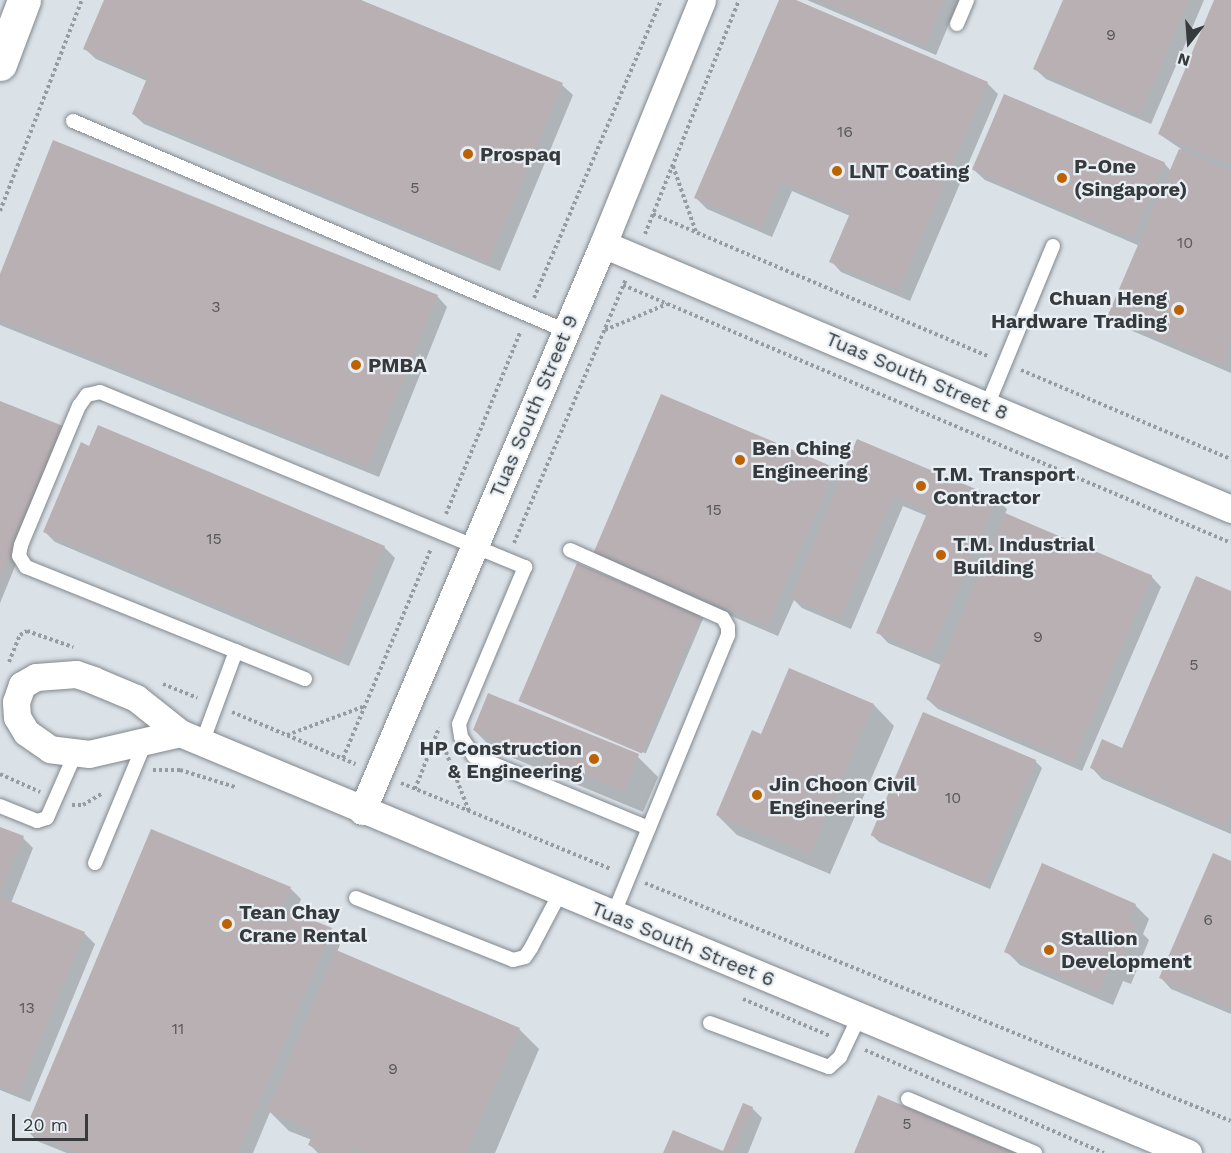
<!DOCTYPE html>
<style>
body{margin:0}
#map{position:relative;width:1231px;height:1153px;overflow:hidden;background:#dae1e7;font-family:"Work Sans",sans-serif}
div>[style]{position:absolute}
.shadow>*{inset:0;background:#0003;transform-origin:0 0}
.building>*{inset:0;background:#b9b0b4;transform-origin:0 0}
.path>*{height:4px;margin-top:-2px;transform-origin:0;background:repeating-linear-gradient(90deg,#979ca0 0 3px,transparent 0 6px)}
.roads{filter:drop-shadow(0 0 2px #81888d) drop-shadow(0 0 2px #81888d)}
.lane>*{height:14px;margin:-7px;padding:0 7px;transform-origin:7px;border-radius:7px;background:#fff}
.street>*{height:27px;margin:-13.5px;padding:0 13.5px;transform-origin:13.5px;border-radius:13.5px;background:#fff}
.secondary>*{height:33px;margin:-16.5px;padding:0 16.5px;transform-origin:16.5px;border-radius:16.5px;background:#fff}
.dots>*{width:16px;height:16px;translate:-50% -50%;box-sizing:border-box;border:3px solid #e7eef4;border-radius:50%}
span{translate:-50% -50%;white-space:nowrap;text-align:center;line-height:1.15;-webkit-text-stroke:4.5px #e7eef4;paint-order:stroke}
.number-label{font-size:16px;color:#58585a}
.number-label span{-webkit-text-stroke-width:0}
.poi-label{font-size:20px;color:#373a3c;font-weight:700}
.left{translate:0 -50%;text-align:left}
.right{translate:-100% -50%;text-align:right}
.street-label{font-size:20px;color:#373a3c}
.north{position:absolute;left:1159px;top:12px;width:60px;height:60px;-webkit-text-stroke:4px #e7eef4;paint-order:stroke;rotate:197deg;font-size:16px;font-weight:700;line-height:24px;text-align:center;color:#373a3c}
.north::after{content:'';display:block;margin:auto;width:21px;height:27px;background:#373a3c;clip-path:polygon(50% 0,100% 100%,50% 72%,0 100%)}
.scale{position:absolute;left:12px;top:1114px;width:76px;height:27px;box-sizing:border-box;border:3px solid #373a3c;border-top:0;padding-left:8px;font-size:18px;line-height:21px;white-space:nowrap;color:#373a3c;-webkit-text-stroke:4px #e7eef4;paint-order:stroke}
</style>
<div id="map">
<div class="shadow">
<i style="clip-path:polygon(105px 0,357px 0,562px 85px,573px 95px,500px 271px,144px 124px,133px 114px,147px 81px,96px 59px,85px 49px)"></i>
<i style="clip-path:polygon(780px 0,792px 0,987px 83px,998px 94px,910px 301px,841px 272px,831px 261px,850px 216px,792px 191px,772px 237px,707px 209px,696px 198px)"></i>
<i style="clip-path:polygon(807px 0,959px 0,936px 55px)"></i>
<i style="clip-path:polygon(1065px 0,1204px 0,1151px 124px,1046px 79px,1035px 69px)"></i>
<i style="clip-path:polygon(1216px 0,1231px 0,1231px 373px,1121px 326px,1110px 315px,1140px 246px,985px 180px,974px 170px,1164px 163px,1171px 171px,1181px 149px,1159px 134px)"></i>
<i style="clip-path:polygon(0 278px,437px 296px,447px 307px,379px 477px,0 325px)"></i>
<i style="clip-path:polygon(0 403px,62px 428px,69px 435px,0 603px)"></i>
<i style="clip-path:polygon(90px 447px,384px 547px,395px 558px,349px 666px,55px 542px,45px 532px)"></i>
<i style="clip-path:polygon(834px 469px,842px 477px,996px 499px,1007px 509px,1005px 514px,1151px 576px,1161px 587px,1082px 771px,938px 709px,927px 699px,941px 665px,888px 643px,878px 632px,927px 516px,903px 506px,851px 629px,802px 608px,794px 600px,778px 636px,605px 562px,595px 552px)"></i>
<i style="left:578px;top:565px;width:136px;height:147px;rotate:23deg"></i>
<i style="clip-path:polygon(1231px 593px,1231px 834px,1102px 779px,1092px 768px,1123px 750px)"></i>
<i style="clip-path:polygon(790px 670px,874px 705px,894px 726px,830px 874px,737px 835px,717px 815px,762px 736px)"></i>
<i style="clip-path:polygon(474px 730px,638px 757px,658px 777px,643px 812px,494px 750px)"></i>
<i style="clip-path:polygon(1035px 761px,1042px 768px,990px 889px,879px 842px,872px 835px)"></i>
<i style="clip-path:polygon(0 829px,23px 838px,33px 848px,11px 903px,84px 933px,95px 944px,30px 1102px,0 1090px)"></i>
<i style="clip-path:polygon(152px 831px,291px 889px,301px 899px,295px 914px,331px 929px,342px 940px,337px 952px,519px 1029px,539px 1049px,495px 1153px,318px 1153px,310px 1145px,312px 1140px,289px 1131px,270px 1112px,253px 1153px,67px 1153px,37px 1141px,27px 1130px)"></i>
<i style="clip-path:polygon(1231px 863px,1231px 1014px,1171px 989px,1161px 978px)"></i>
<i style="clip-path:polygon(1135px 905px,1149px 919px,1143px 934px,1149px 940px,1131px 984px,1123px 981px,1113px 1005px,1020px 965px,1006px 951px)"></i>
<i style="clip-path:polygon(752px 1108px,762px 1118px,748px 1153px,665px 1153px,724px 1153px)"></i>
</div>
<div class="building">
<i style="clip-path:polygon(104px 0,361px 0,563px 83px,489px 262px,132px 114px,148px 76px,83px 49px)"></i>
<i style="clip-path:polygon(779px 0,796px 0,988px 82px,899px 291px,829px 262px,851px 211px,781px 182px,762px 227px,694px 198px)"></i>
<i style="clip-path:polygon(819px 0,944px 0,925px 45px)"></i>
<i style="clip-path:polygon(1063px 0,1189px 0,1140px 115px,1033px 69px)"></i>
<i style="clip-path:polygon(1214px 0,1231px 0,1231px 165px,1158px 134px)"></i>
<i style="left:1004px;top:94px;width:175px;height:82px;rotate:23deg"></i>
<i style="clip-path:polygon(53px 140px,438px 295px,368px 467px,0 320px,0 274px)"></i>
<i style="clip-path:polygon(1179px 149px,1231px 171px,1231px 341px,1222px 364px,1108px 315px)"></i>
<i style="left:661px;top:394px;width:189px;height:172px;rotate:23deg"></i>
<i style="clip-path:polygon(0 401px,63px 426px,0 580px)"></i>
<i style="clip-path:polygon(98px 425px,385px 546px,339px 656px,43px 532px,81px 442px,89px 446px)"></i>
<i style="clip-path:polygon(857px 439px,997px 498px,930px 655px,876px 633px,928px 511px,893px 496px,840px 619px,790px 598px)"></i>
<i style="left:1005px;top:513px;width:160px;height:202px;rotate:23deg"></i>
<i style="left:577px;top:563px;width:134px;height:150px;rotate:23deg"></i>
<i style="clip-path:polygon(1196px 576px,1231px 591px,1231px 813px,1225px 826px,1090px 768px,1102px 739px,1122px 748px)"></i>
<i style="clip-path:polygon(789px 668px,874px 704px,810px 855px,716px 815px,752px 730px,761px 734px)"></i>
<i style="left:488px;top:693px;width:163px;height:40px;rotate:22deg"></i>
<i style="left:923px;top:712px;width:123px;height:134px;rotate:23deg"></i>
<i style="clip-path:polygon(0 827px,24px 836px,0 894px)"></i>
<i style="clip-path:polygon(151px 829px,291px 887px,283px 908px,332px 928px,238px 1153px,79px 1153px,25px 1130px)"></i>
<i style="clip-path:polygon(1213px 853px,1231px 861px,1231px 1009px,1159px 978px)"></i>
<i style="clip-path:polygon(1042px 863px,1136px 904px,1129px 922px,1136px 925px,1116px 971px,1109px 968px,1099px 992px,1004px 952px)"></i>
<i style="clip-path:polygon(0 897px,85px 932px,19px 1093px,0 1085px)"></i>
<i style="clip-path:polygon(336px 950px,520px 1028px,466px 1153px,366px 1153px,354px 1148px,352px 1153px,326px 1153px,308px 1145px,314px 1131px,267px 1111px)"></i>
<i style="clip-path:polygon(878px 1095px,1017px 1153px,854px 1153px)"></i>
<i style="clip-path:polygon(743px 1103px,753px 1107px,733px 1153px,663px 1153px,673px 1130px,723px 1151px)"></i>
</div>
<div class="path">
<i style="left:673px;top:166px;width:70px;rotate:70.8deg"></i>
<i style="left:0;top:211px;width:226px;rotate:-68.8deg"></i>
<i style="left:653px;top:214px;width:363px;rotate:23deg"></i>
<i style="left:645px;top:234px;width:252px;rotate:-68.1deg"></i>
<i style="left:623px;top:285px;width:660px;rotate:22.99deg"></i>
<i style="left:534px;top:298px;width:324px;rotate:-66.9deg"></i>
<i style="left:605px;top:330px;width:67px;rotate:-22.8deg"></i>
<i style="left:1021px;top:370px;width:228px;rotate:23deg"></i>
<i style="left:446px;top:514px;width:196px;rotate:-67.8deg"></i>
<i style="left:514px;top:543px;width:287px;rotate:-67deg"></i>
<i style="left:9px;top:662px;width:29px;rotate:-68deg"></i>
<i style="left:20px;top:635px;width:8px;rotate:-30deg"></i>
<i style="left:27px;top:631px;width:49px;rotate:19.2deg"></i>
<i style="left:163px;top:684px;width:37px;rotate:22deg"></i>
<i style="left:232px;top:712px;width:134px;rotate:22.9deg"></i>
<i style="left:287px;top:735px;width:83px;rotate:-20.4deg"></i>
<i style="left:446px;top:752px;width:63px;rotate:68.7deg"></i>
<i style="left:343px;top:758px;width:227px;rotate:-67.2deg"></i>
<i style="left:153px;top:770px;width:27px"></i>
<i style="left:180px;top:770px;width:58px;rotate:17.2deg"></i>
<i style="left:0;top:774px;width:44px;rotate:24.2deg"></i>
<i style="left:401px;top:783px;width:227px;rotate:22.3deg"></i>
<i style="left:415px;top:789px;width:66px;rotate:-68.5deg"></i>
<i style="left:72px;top:805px;width:11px"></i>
<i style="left:83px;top:805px;width:23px;rotate:-31deg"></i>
<i style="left:645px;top:883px;width:632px;rotate:22.1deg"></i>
<i style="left:743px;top:999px;width:95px;rotate:23deg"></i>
<i style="left:865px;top:1050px;width:260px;rotate:23.3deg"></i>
</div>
<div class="roads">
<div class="lane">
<i style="left:957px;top:24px;width:26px;rotate:-67deg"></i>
<i style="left:73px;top:121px;width:536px;rotate:23.07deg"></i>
<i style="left:987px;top:406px;width:173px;rotate:-67.6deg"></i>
<i style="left:570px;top:550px;width:167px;rotate:24deg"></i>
<i style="left:723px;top:618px;width:10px;rotate:61deg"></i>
<i style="left:728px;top:627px;width:8px;rotate:90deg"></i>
<i style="left:728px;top:635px;width:303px;rotate:112.3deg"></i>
<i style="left:305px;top:679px;width:301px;rotate:-158.1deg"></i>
<i style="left:26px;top:567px;width:13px;rotate:-122deg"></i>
<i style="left:19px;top:556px;width:11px;rotate:-80deg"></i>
<i style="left:21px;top:545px;width:151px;rotate:-67.4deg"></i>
<i style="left:79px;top:406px;width:14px;rotate:-54deg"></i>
<i style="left:87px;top:395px;width:13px;rotate:-13deg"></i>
<i style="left:100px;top:392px;width:460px;rotate:22.4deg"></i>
<i style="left:525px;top:567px;width:170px;rotate:112.8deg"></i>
<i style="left:459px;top:724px;width:13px;rotate:81deg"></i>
<i style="left:461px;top:737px;width:23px;rotate:56deg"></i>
<i style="left:474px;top:756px;width:189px;rotate:22.4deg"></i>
<i style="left:202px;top:743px;width:98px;rotate:-69.7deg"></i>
<i style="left:0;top:806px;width:40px;rotate:22deg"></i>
<i style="left:37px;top:821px;width:10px;rotate:-17deg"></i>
<i style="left:47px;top:818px;width:72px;rotate:-66.3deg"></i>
<i style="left:95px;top:863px;width:131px;rotate:-67.5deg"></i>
<i style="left:356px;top:898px;width:169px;rotate:21.5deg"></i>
<i style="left:513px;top:960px;width:12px;rotate:-14deg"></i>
<i style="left:525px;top:957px;width:11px;rotate:-56deg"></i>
<i style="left:531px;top:948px;width:62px;rotate:-62.2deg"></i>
<i style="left:710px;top:1023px;width:127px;rotate:20.3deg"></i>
<i style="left:829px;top:1067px;width:15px;rotate:-42deg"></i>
<i style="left:840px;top:1057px;width:44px;rotate:-64.6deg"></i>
<i style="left:908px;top:1099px;width:138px;rotate:23deg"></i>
</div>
<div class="street">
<i style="left:603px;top:244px;width:682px;rotate:22.88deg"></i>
<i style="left:180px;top:733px;width:93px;rotate:167deg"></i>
<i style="left:89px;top:754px;width:39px;rotate:-173deg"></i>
<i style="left:50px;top:749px;width:29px;rotate:-145deg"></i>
<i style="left:26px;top:732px;width:17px;rotate:-121deg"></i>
<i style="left:17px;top:717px;width:15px;rotate:-94deg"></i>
<i style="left:16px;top:702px;width:18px;rotate:-71deg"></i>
<i style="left:22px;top:685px;width:16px;rotate:-30deg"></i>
<i style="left:36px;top:677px;width:40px;rotate:-4.3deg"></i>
<i style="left:76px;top:674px;width:18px;rotate:19deg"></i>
<i style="left:93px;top:680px;width:47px;rotate:22.7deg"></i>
<i style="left:136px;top:698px;width:56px;rotate:38.5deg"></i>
<i style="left:180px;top:733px;width:1092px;rotate:22.62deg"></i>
<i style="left:362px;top:811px;width:616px;rotate:-66.97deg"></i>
<i style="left:603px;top:244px;width:263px;rotate:-67.9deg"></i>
</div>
<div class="secondary">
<i style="left:0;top:64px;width:68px;rotate:-69.4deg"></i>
</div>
</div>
<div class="dots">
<i style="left:468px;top:154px;background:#bc6202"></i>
<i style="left:837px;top:171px;background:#bc6202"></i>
<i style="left:1062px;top:178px;background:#bc6202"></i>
<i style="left:1179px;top:310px;background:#bc6202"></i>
<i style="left:356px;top:365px;background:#bc6202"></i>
<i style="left:740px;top:460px;background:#bc6202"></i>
<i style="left:921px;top:486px;background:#bc6202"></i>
<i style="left:941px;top:555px;background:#bc6202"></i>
<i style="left:594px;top:759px;background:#bc6202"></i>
<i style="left:757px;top:795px;background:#bc6202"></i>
<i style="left:227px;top:924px;background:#bc6202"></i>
<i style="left:1049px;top:950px;background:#bc6202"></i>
</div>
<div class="number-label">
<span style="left:1111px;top:35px">9</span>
<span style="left:845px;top:132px">16</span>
<span style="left:415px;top:188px">5</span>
<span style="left:1185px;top:243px">10</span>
<span style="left:216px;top:307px">3</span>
<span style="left:714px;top:510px">15</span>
<span style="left:214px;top:539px">15</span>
<span style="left:1038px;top:637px">9</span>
<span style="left:1194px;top:665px">5</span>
<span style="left:953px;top:798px">10</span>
<span style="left:1208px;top:920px">6</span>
<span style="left:27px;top:1008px">13</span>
<span style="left:178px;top:1029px">11</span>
<span style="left:393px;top:1069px">9</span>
<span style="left:907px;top:1124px">5</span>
</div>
<div class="poi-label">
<span class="left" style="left:480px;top:154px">Prospaq</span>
<span class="left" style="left:1074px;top:178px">P-One<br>(Singapore)</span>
<span class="left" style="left:849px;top:171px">LNT Coating</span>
<span class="right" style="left:1167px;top:310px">Chuan Heng<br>Hardware Trading</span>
<span class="left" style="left:368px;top:365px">PMBA</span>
<span class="left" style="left:752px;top:460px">Ben Ching<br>Engineering</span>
<span class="left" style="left:933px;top:486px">T.M. Transport<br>Contractor</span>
<span class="left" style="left:953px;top:556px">T.M. Industrial<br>Building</span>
<span class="right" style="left:582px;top:760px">HP Construction<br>&amp; Engineering</span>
<span class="left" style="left:769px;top:796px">Jin Choon Civil<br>Engineering</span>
<span class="left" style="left:239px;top:924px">Tean Chay<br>Crane Rental</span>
<span class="left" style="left:1061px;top:950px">Stallion<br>Development</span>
</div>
<div class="street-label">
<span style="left:917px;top:376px;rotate:23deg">Tuas South Street 8</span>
<span style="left:534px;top:406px;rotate:-67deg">Tuas South Street 9</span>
<span style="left:683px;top:944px;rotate:22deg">Tuas South Street 6</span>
</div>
<div class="north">N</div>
<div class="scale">20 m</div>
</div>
